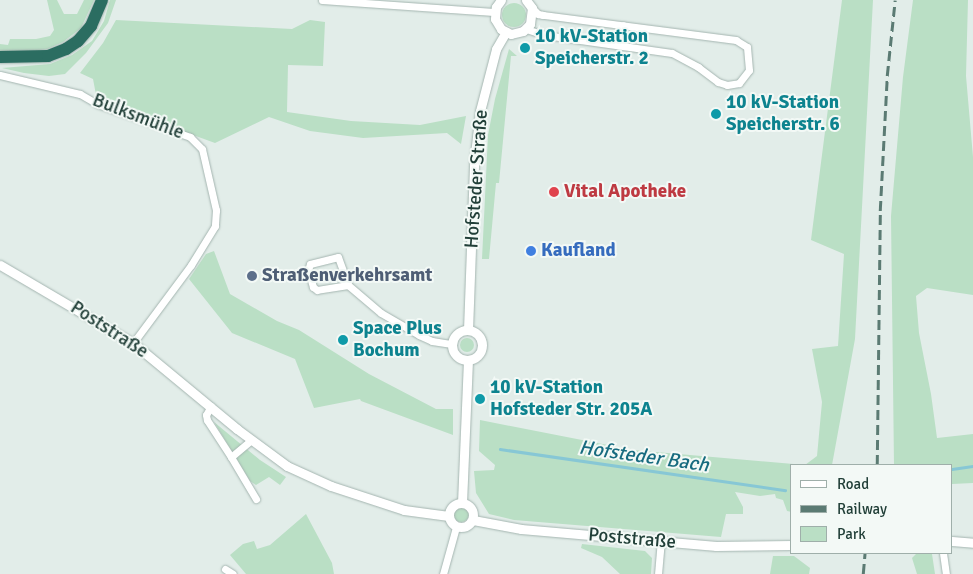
<!DOCTYPE html>
<meta charset="utf-8">
<style>
body{margin:0}
#map{position:relative;width:973px;height:574px;overflow:hidden;background:#e2ede9;font-family:Signika,sans-serif}
div>[style]{position:absolute}
.green>*{inset:0;background:#badfc5}
.round{border-radius:50%}
.stream>*{height:2.5px;margin:-1.25px;padding:0 1.25px;transform-origin:1.25px;border-radius:1.25px;background:#87c7d5}
.roads{filter:drop-shadow(0 0 1px #a4b5b0) drop-shadow(0 0 1px #a4b5b0)}
.minor>*{height:7px;margin:-3.5px;padding:0 3.5px;transform-origin:3.5px;border-radius:3.5px;background:#fff}
.tertiary>*{height:9px;margin:-4.5px;padding:0 4.5px;transform-origin:4.5px;border-radius:4.5px;background:#fff}
.tertiary>.ring{margin:-4.5px;padding:0;box-sizing:content-box;background:none;border:9px solid #fff;border-radius:50%}
.motorway>*{height:12px;margin:-6px;padding:0 6px;transform-origin:6px;border-radius:6px;background:#2b6d61}
.rail>*{height:2.5px;margin-top:-1.25px;transform-origin:0;background:repeating-linear-gradient(90deg,#5b7b73 0 10px,transparent 0 15px)}
.dots>*{width:14px;height:14px;translate:-50% -50%;box-sizing:border-box;border:2px solid #f3f9f6;border-radius:50%}
span{translate:-50% -50%;white-space:nowrap;text-align:center;line-height:1.15;-webkit-text-stroke:4px #f3f9f6;paint-order:stroke}
.culture-label{font-size:19px;color:#0d838f;font-weight:700}
.left{translate:0 -50%;text-align:left}
.street-label{font-size:19px;color:#213f38}
.health-label{font-size:19px;color:#be3a42;font-weight:700}
.shop-label{font-size:19px;color:#366cbe;font-weight:700}
.service-label{font-size:19px;color:#4e5e75;font-weight:700}
.water-label{font-size:20px;color:#176b7f;font-style:italic}
.legend{position:absolute;left:790px;top:464px;width:162px;height:90px;box-sizing:border-box;background:#f3f9f6;border:1px solid #9fafaa;margin:0;padding:6px 9px;list-style:none;font-size:15px;color:#213f38}
.legend li{display:flex;align-items:center;gap:10px;height:25px}
.legend b{width:25px;border:1px solid #9fafaa}
</style>
<div id="map">
<div class="green">
<i style="clip-path:polygon(47px 0,57px 0,64px 14px,77px 14px,84px 0,94px 0,81px 28px,63px 42px,47px 49px,33px 51px,0 51px,0 44px,8px 45px,10px 39px,36px 39px,50px 36px,54px 30px)"></i>
<i style="clip-path:polygon(110px 0,116px 0,108px 23px,86px 53px,65px 74px,49px 76px,24px 73px,2px 68px,50px 64px,72px 55px,92px 41px,104px 21px)"></i>
<i style="clip-path:polygon(842px 0,873px 0,855px 339px,832px 465px,792px 465px,792px 512px,787px 511px,783px 500px,776px 498px,775px 494px,760px 496px,735px 492px,743px 507px,743px 514px,726px 514px,721px 537px,514px 520px,489px 514px,476px 493px,474px 471px,494px 470px,495px 465px,479px 451px,480px 420px,633px 450px,805px 465px,817px 456px,822px 402px,812px 349px,838px 346px,844px 254px,811px 240px)"></i>
<i style="clip-path:polygon(913px 0,968px 0,966px 76px,973px 157px,973px 295px,927px 288px,916px 296px,919px 333px,931px 394px,937px 438px,973px 434px,973px 483px,952px 484px,952px 465px,894px 465px,891px 216px,903px 77px)"></i>
<i class="round" style="left:502px;top:3px;width:24px;height:24px"></i>
<i style="clip-path:polygon(116px 20px,292px 29px,310px 20px,325px 22px,323px 66px,288px 65px,287px 112px,351px 121px,420px 125px,466px 116px,461px 144px,447px 133px,363px 138px,310px 131px,269px 117px,215px 143px,97px 100px,93px 79px,80px 73px,103px 43px)"></i>
<i style="clip-path:polygon(509px 49px,517px 56px,511px 56px,499px 183px,496px 183px,489px 259px,482px 259px,488px 135px,495px 99px)"></i>
<i style="clip-path:polygon(214px 251px,230px 294px,277px 321px,299px 330px,369px 374px,436px 409px,453px 409px,453px 435px,361px 401px,360px 399px,314px 408px,295px 359px,232px 333px,189px 279px,206px 254px)"></i>
<i class="round" style="left:460px;top:338px;width:14px;height:14px"></i>
<i style="clip-path:polygon(214px 422px,260px 460px,286px 477px,280px 485px,269px 477px,256px 485px,250px 481px)"></i>
<i class="round" style="left:453px;top:506px;width:16px;height:16px"></i>
<i style="clip-path:polygon(306px 514px,332px 563px,334px 574px,246px 574px,230px 555px,243px 544px,254px 541px,257px 549px,270px 545px)"></i>
<i style="clip-path:polygon(582px 544px,645px 551px,652px 558px,651px 574px,620px 574px,602px 557px,581px 548px)"></i>
<i style="clip-path:polygon(917px 553px,932px 554px,935px 574px,917px 574px,912px 558px)"></i>
<i style="clip-path:polygon(773px 556px,794px 556px,810px 568px,809px 574px,770px 574px)"></i>
</div>
<div class="stream">
<i style="left:500px;top:449px;width:288px;rotate:8.2deg"></i>
<i style="left:952px;top:469px;width:21px;rotate:-8deg"></i>
</div>
<div class="roads">
<div class="minor">
<i style="left:322px;top:0;width:172px;rotate:4deg"></i>
<i style="left:526px;top:29px;width:20px;rotate:18deg"></i>
<i style="left:545px;top:35px;width:128px;rotate:8.1deg"></i>
<i style="left:672px;top:53px;width:30px;rotate:28deg"></i>
<i style="left:698px;top:67px;width:25px;rotate:37deg"></i>
<i style="left:718px;top:82px;width:9px;rotate:18deg"></i>
<i style="left:727px;top:85px;width:12px;rotate:-9deg"></i>
<i style="left:739px;top:83px;width:16px;rotate:-52deg"></i>
<i style="left:749px;top:70px;width:23px;rotate:-95deg"></i>
<i style="left:747px;top:47px;width:13px;rotate:-148deg"></i>
<i style="left:736px;top:40px;width:195px;rotate:-172.6deg"></i>
<i style="left:543px;top:15px;width:5px;rotate:-169deg"></i>
<i style="left:538px;top:14px;width:8px;rotate:-135deg"></i>
<i style="left:620px;top:45px;width:20px;rotate:-81deg"></i>
<i style="left:0;top:75px;width:82px;rotate:13.4deg"></i>
<i style="left:80px;top:94px;width:20px;rotate:30deg"></i>
<i style="left:97px;top:104px;width:99px;rotate:19.5deg"></i>
<i style="left:190px;top:137px;width:17px;rotate:45deg"></i>
<i style="left:202px;top:149px;width:63px;rotate:77.1deg"></i>
<i style="left:216px;top:210px;width:16px;rotate:94deg"></i>
<i style="left:215px;top:226px;width:46px;rotate:121.6deg"></i>
<i style="left:191px;top:265px;width:97px;rotate:126.6deg"></i>
<i style="left:348px;top:285px;width:31px;rotate:171deg"></i>
<i style="left:317px;top:290px;width:5px;rotate:-143deg"></i>
<i style="left:313px;top:287px;width:18px;rotate:-106deg"></i>
<i style="left:308px;top:270px;width:6px;rotate:-72deg"></i>
<i style="left:310px;top:264px;width:29px;rotate:-14deg"></i>
<i style="left:338px;top:257px;width:30px;rotate:70deg"></i>
<i style="left:348px;top:285px;width:43px;rotate:40.3deg"></i>
<i style="left:381px;top:313px;width:44px;rotate:30.1deg"></i>
<i style="left:419px;top:335px;width:14px;rotate:25deg"></i>
<i style="left:432px;top:341px;width:20px;rotate:9deg"></i>
<i style="left:211px;top:406px;width:10px;rotate:119deg"></i>
<i style="left:206px;top:415px;width:5px;rotate:79deg"></i>
<i style="left:207px;top:420px;width:44px;rotate:57deg"></i>
<i style="left:231px;top:457px;width:26px;rotate:-40deg"></i>
<i style="left:231px;top:457px;width:49px;rotate:59.2deg"></i>
<i style="left:943px;top:553px;width:21px;rotate:82deg"></i>
<i style="left:225px;top:569px;width:9px;rotate:32deg"></i>
<i style="left:443px;top:574px;width:49px;rotate:-74.5deg"></i>
<i style="left:658px;top:574px;width:33px;rotate:-85deg"></i>
</div>
<div class="tertiary">
<i style="left:501px;top:0;width:9px;rotate:126deg"></i>
<i style="left:496px;top:7px;width:12px;rotate:95deg"></i>
<i style="left:495px;top:19px;width:12px;rotate:59deg"></i>
<i style="left:501px;top:29px;width:11px;rotate:27deg"></i>
<i style="left:511px;top:34px;width:12px;rotate:-14deg"></i>
<i style="left:523px;top:31px;width:10px;rotate:-45deg"></i>
<i style="left:530px;top:24px;width:16px;rotate:-83deg"></i>
<i style="left:532px;top:8px;width:10px;rotate:-127deg"></i>
<i style="left:0;top:265px;width:154px;rotate:30.4deg"></i>
<i style="left:133px;top:343px;width:135px;rotate:39.6deg"></i>
<i style="left:237px;top:429px;width:62px;rotate:36.5deg"></i>
<i style="left:287px;top:466px;width:48px;rotate:24.4deg"></i>
<i style="left:331px;top:486px;width:77px;rotate:18.2deg"></i>
<i style="left:404px;top:510px;width:45px;rotate:7.6deg"></i>
<i class="ring" style="left:452px;top:330px;width:21px;height:21px"></i>
<i style="left:468px;top:330px;width:167px;rotate:-87.9deg"></i>
<i style="left:474px;top:163px;width:52px;rotate:-83.4deg"></i>
<i style="left:480px;top:111px;width:64px;rotate:-75.5deg"></i>
<i style="left:496px;top:49px;width:20px;rotate:-60deg"></i>
<i class="ring" style="left:449px;top:503px;width:15px;height:15px"></i>
<i style="left:462px;top:503px;width:143px;rotate:-87.6deg"></i>
<i style="left:473px;top:520px;width:49px;rotate:10.6deg"></i>
<i style="left:521px;top:529px;width:196px;rotate:5deg"></i>
<i style="left:716px;top:546px;width:76px;rotate:-0.8deg"></i>
<i style="left:952px;top:541px;width:21px;rotate:5deg"></i>
</div>
<div class="motorway">
<i style="left:0;top:57px;width:48px;rotate:-1.2deg"></i>
<i style="left:48px;top:56px;width:19px;rotate:-21deg"></i>
<i style="left:66px;top:49px;width:14px;rotate:-34deg"></i>
<i style="left:78px;top:41px;width:20px;rotate:-49deg"></i>
<i style="left:91px;top:26px;width:28px;rotate:-67deg"></i>
</div>
</div>
<div class="rail">
<i style="left:877px;top:465px;width:254px;rotate:-89.3deg"></i>
<i style="left:880px;top:211px;width:135px;rotate:-87deg"></i>
<i style="left:887px;top:76px;width:76px;rotate:-84deg"></i>
<i style="left:863px;top:574px;width:21px;rotate:-85deg"></i>
</div>
<div class="dots">
<i style="left:525px;top:48px;background:#0f9aa8"></i>
<i style="left:716px;top:114px;background:#0f9aa8"></i>
<i style="left:554px;top:192px;background:#e0444e"></i>
<i style="left:531px;top:251px;background:#3f7fe0"></i>
<i style="left:252px;top:276px;background:#5c6f8a"></i>
<i style="left:343px;top:340px;background:#0f9aa8"></i>
<i style="left:480px;top:399px;background:#0f9aa8"></i>
</div>
<div class="culture-label">
<span class="left" style="left:535px;top:48px">10 kV-Station<br>Speicherstr. 2</span>
<span class="left" style="left:726px;top:114px">10 kV-Station<br>Speicherstr. 6</span>
<span class="left" style="left:353px;top:340px">Space Plus<br>Bochum</span>
<span class="left" style="left:490px;top:399px">10 kV-Station<br>Hofsteder Str. 205A</span>
</div>
<div class="street-label">
<span style="left:138px;top:117px;rotate:21deg">Bulksmühle</span>
<span style="left:477px;top:179px;rotate:-86deg">Hofsteder Straße</span>
<span style="left:109px;top:330px;rotate:33deg">Poststraße</span>
<span style="left:632px;top:539px;rotate:5deg">Poststraße</span>
</div>
<div class="health-label">
<span class="left" style="left:564px;top:192px">Vital Apotheke</span>
</div>
<div class="shop-label">
<span class="left" style="left:541px;top:251px">Kaufland</span>
</div>
<div class="service-label">
<span class="left" style="left:262px;top:276px">Straßenverkehrsamt</span>
</div>
<div class="water-label">
<span style="left:644px;top:456px;rotate:8deg">Hofsteder Bach</span>
</div>
<ul class="legend">
<li><b style="height:6px;background:#fff"></b>Road</li>
<li><b style="height:6px;background:#5b7b73"></b>Railway</li>
<li><b style="height:14px;background:#badfc5"></b>Park</li>
</ul>
</div>
